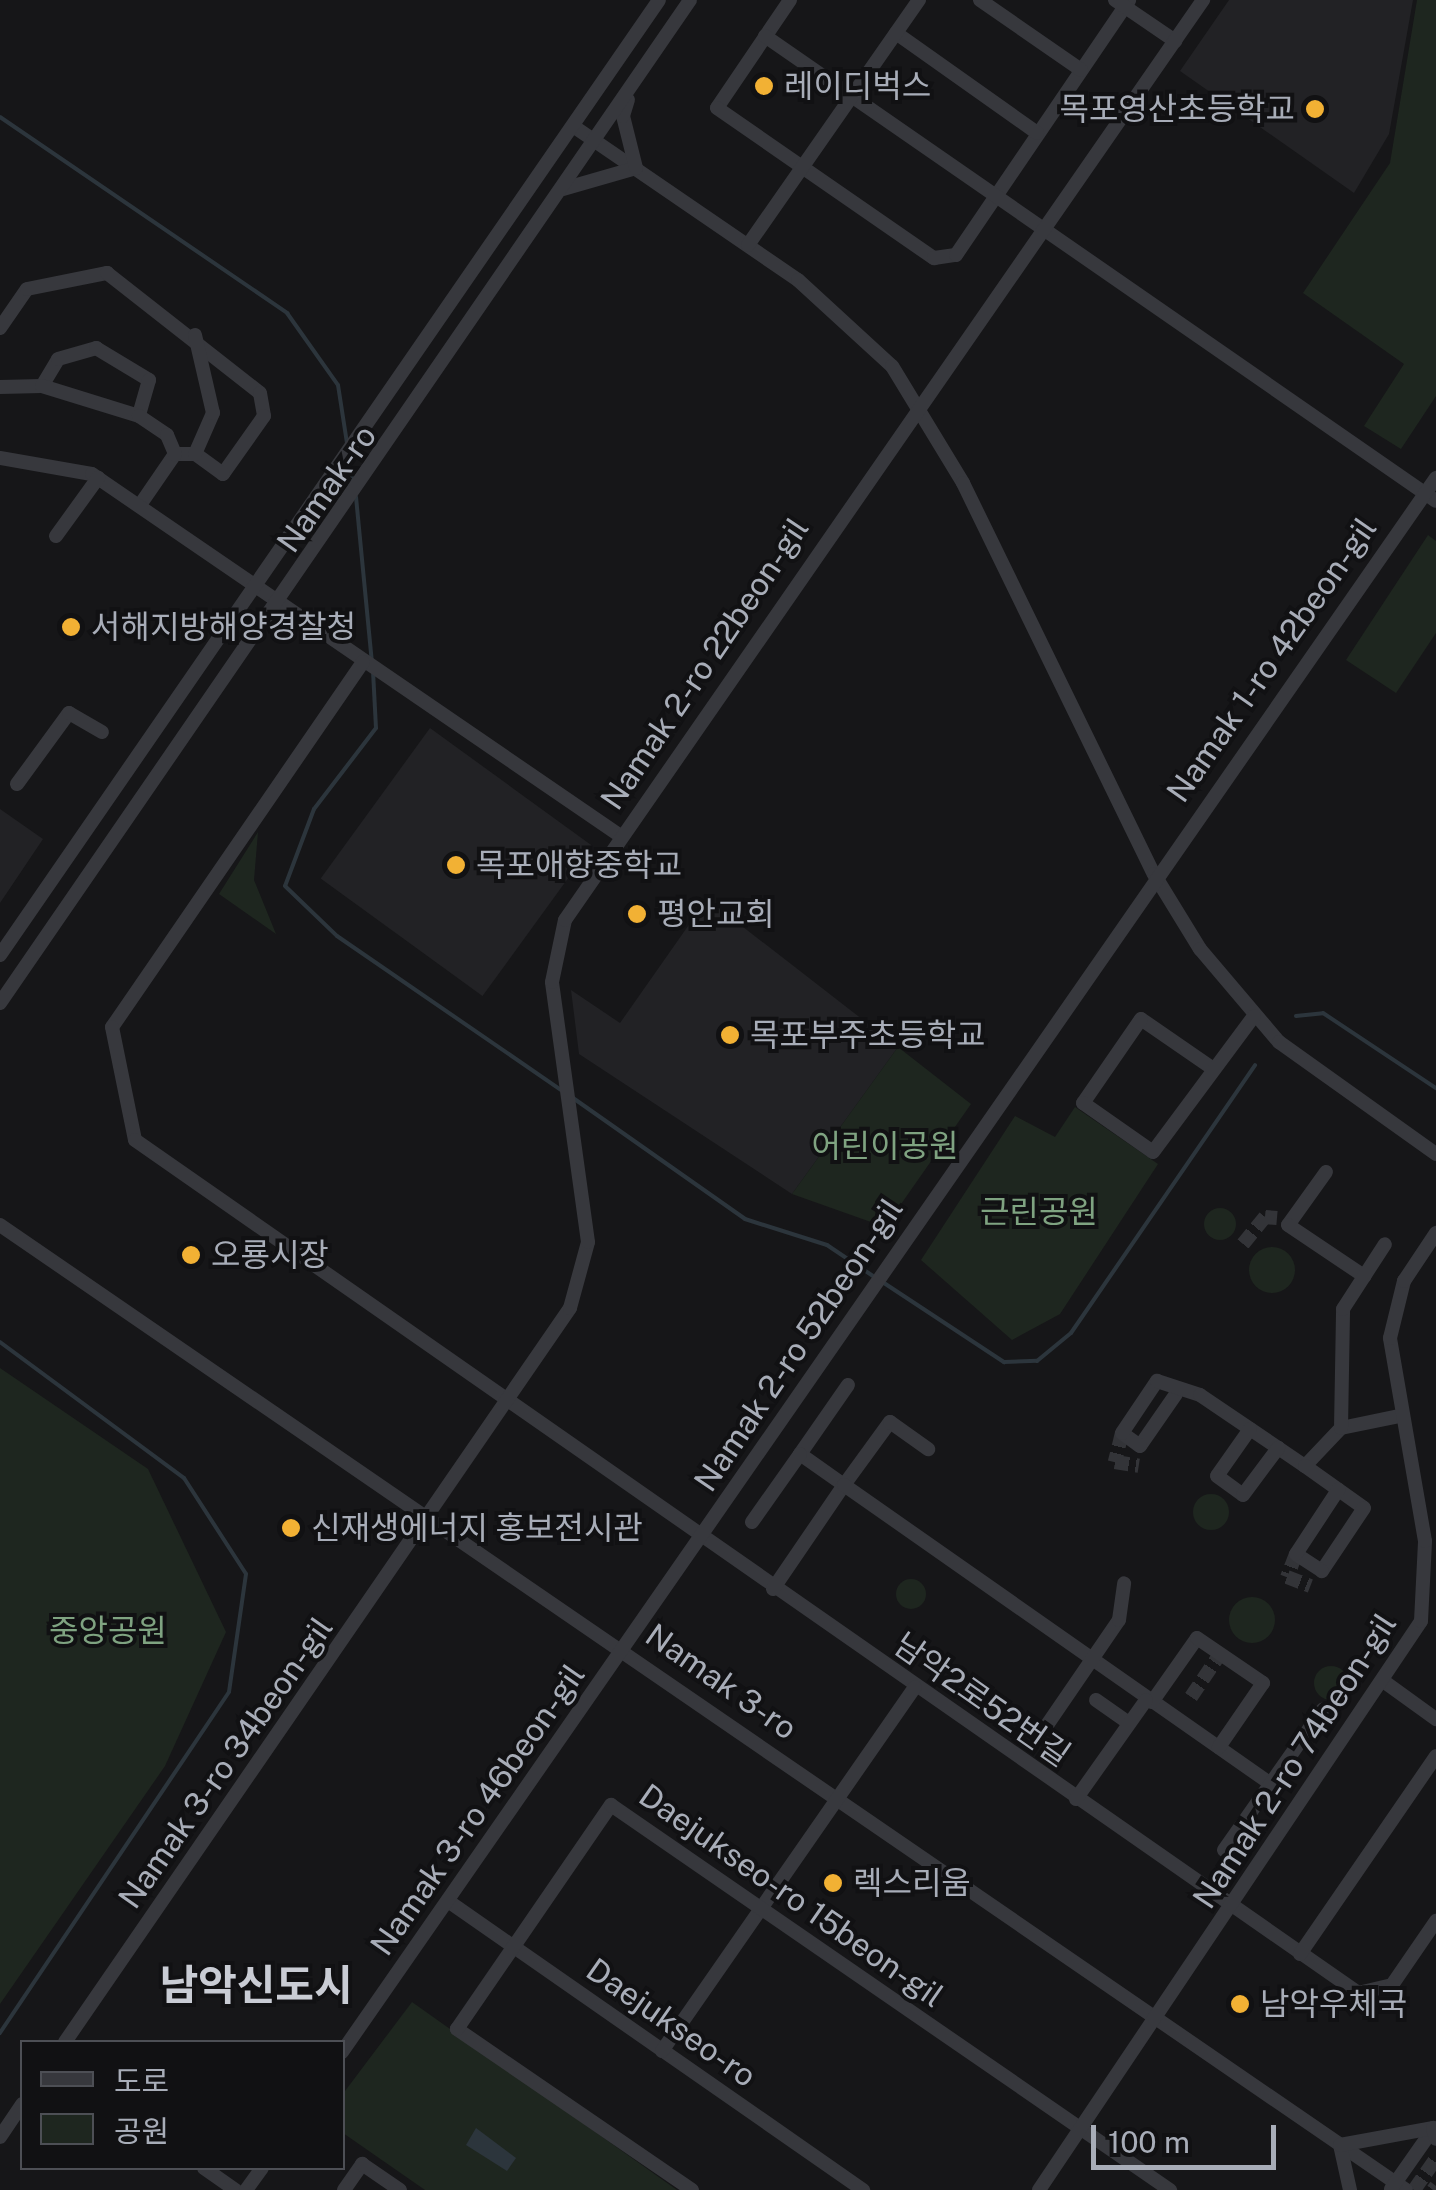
<!DOCTYPE html>
<meta charset="utf-8">
<style>
body{margin:0}
#map{position:relative;width:1436px;height:2190px;overflow:hidden;background:#161618;font-family:"Public Sans","Noto Sans KR",sans-serif}
div>[style]{position:absolute}
.built>*{inset:0;background:#222225;transform-origin:0 0}
.green>*{inset:0;background:#1e261f}
.round{border-radius:50%}
.water>*{inset:0;background:#2c353c}
.stream>*{height:4px;margin:-2px;padding:0 2px;transform-origin:2px;border-radius:2px;background:#2c353c}
.minor-tunnel>*{height:14px;margin-top:-7px;transform-origin:0;background:repeating-linear-gradient(90deg,#333438 0 14px,transparent 0 21px)}
.minor>*{height:14px;margin:-7px;padding:0 7px;transform-origin:7px;border-radius:7px;background:#37383d}
.dots>*{width:28px;height:28px;translate:-50% -50%;box-sizing:border-box;border:5px solid #111113;border-radius:50%}
span{translate:-50% -50%;white-space:nowrap;text-align:center;line-height:1.15;-webkit-text-stroke:8px #111113;paint-order:stroke}
.poi-label{font-size:32px;color:#a8adb8}
.left{translate:0 -50%;text-align:left}
.right{translate:-100% -50%;text-align:right}
.street-label{font-size:32px;color:#a8adb8}
.park-label{font-size:32px;color:#7fa381}
.district-label{font-size:42px;color:#c9ccd4;font-weight:700}
.legend{position:absolute;left:20px;top:2040px;width:325px;height:130px;box-sizing:border-box;background:#111113;border:2px solid #4d4f55;margin:0;padding:12px 18px;list-style:none;font-size:30px;color:#a8adb8}
.legend li{display:flex;align-items:center;gap:20px;height:50px}
.legend b{width:50px;border:2px solid #4d4f55}
.scale{position:absolute;left:1091px;top:2125px;width:185px;height:45px;box-sizing:border-box;border:5px solid #a8adb8;border-top:0;padding-left:12px;font-size:30px;line-height:35px;white-space:nowrap;color:#a8adb8;-webkit-text-stroke:8px #111113;paint-order:stroke}
</style>
<div id="map">
<div class="built">
<i style="clip-path:polygon(1229px 0,1413px 0,1389px 134px,1354px 193px,1180px 71px)"></i>
<i style="left:430px;top:728px;width:200px;height:186px;rotate:36deg"></i>
<i style="clip-path:polygon(0 809px,43px 839px,0 903px)"></i>
<i style="clip-path:polygon(707px 899px,898px 1047px,792px 1194px,579px 1054px,571px 990px,620px 1023px)"></i>
</div>
<div class="green">
<i style="clip-path:polygon(1417px 0,1436px 0,1436px 396px,1401px 449px,1364px 426px,1404px 364px,1303px 293px,1390px 163px)"></i>
<i style="clip-path:polygon(1428px 535px,1436px 541px,1436px 633px,1396px 693px,1346px 660px)"></i>
<i style="clip-path:polygon(258px 832px,254px 880px,276px 934px,219px 894px)"></i>
<i style="clip-path:polygon(898px 1047px,971px 1104px,885px 1227px,792px 1194px)"></i>
<i style="clip-path:polygon(1075px 1107px,1158px 1164px,1060px 1314px,1012px 1340px,921px 1260px,1015px 1116px,1055px 1137px)"></i>
<i class="round" style="left:1204px;top:1208px;width:32px;height:32px"></i>
<i class="round" style="left:1249px;top:1247px;width:46px;height:46px"></i>
<i style="clip-path:polygon(0 1368px,148px 1469px,226px 1632px,165px 1766px,0 2004px)"></i>
<i class="round" style="left:1193px;top:1494px;width:36px;height:36px"></i>
<i class="round" style="left:896px;top:1579px;width:30px;height:30px"></i>
<i class="round" style="left:1229px;top:1597px;width:46px;height:46px"></i>
<i class="round" style="left:1314px;top:1666px;width:34px;height:34px"></i>
<i style="clip-path:polygon(412px 2002px,677px 2190px,425px 2190px,343px 2133px,342px 2095px)"></i>
</div>
<div class="water">
<i style="clip-path:polygon(476px 2128px,516px 2158px,507px 2171px,466px 2145px)"></i>
</div>
<div class="stream">
<i style="left:0;top:117px;width:348px;rotate:34.3deg"></i>
<i style="left:287px;top:313px;width:88px;rotate:54.7deg"></i>
<i style="left:338px;top:385px;width:59px;rotate:81.2deg"></i>
<i style="left:349px;top:458px;width:25px;rotate:81deg"></i>
<i style="left:356px;top:497px;width:166px;rotate:84.5deg"></i>
<i style="left:373px;top:671px;width:57px;rotate:87deg"></i>
<i style="left:376px;top:728px;width:102px;rotate:127.4deg"></i>
<i style="left:314px;top:809px;width:82px;rotate:110.6deg"></i>
<i style="left:285px;top:886px;width:72px;rotate:43.9deg"></i>
<i style="left:337px;top:936px;width:272px;rotate:34.5deg"></i>
<i style="left:1296px;top:1016px;width:27px;rotate:-6deg"></i>
<i style="left:1323px;top:1013px;width:136px;rotate:33.6deg"></i>
<i style="left:573px;top:1098px;width:210px;rotate:35.1deg"></i>
<i style="left:745px;top:1219px;width:86px;rotate:17.6deg"></i>
<i style="left:827px;top:1245px;width:59px;rotate:34deg"></i>
<i style="left:884px;top:1283px;width:144px;rotate:33.4deg"></i>
<i style="left:1004px;top:1362px;width:33px;rotate:-2deg"></i>
<i style="left:1037px;top:1361px;width:44px;rotate:-39.5deg"></i>
<i style="left:1071px;top:1333px;width:325px;rotate:-55.5deg"></i>
<i style="left:0;top:1342px;width:229px;rotate:36.5deg"></i>
<i style="left:184px;top:1478px;width:114px;rotate:57.1deg"></i>
<i style="left:246px;top:1574px;width:119px;rotate:98.2deg"></i>
<i style="left:229px;top:1692px;width:411px;rotate:123.9deg"></i>
</div>
<div class="minor-tunnel">
<i style="left:1243px;top:1244px;width:35px;rotate:-51deg"></i>
<i style="left:1265px;top:1217px;width:12px;rotate:5deg"></i>
<i style="left:1122px;top:1433px;width:30px;rotate:104deg"></i>
<i style="left:1115px;top:1462px;width:24px;rotate:9deg"></i>
<i style="left:1296px;top:1554px;width:25px;rotate:111deg"></i>
<i style="left:1287px;top:1577px;width:25px;rotate:21deg"></i>
<i style="left:1191px;top:1697px;width:52px;rotate:-56deg"></i>
<i style="left:1414px;top:2190px;width:38px;rotate:-55deg"></i>
<i style="left:1433px;top:2190px;width:5px;rotate:-53deg"></i>
</div>
<div class="minor">
<i style="left:790px;top:0;width:130px;rotate:124.1deg"></i>
<i style="left:717px;top:108px;width:264px;rotate:34.7deg"></i>
<i style="left:934px;top:258px;width:22px;rotate:-8deg"></i>
<i style="left:956px;top:255px;width:308px;rotate:-55.8deg"></i>
<i style="left:980px;top:0;width:123px;rotate:34.7deg"></i>
<i style="left:1115px;top:0;width:73px;rotate:34.3deg"></i>
<i style="left:896px;top:33px;width:173px;rotate:35.3deg"></i>
<i style="left:765px;top:36px;width:816px;rotate:34.72deg"></i>
<i style="left:573px;top:126px;width:273px;rotate:34.4deg"></i>
<i style="left:798px;top:280px;width:127px;rotate:42.5deg"></i>
<i style="left:892px;top:366px;width:137px;rotate:58.7deg"></i>
<i style="left:963px;top:483px;width:435px;rotate:64deg"></i>
<i style="left:1154px;top:874px;width:88px;rotate:58.5deg"></i>
<i style="left:1200px;top:949px;width:122px;rotate:49.7deg"></i>
<i style="left:1279px;top:1042px;width:193px;rotate:35.5deg"></i>
<i style="left:563px;top:189px;width:76px;rotate:-16deg"></i>
<i style="left:636px;top:168px;width:54px;rotate:-104deg"></i>
<i style="left:623px;top:116px;width:17px;rotate:-73deg"></i>
<i style="left:748px;top:245px;width:299px;rotate:-55.1deg"></i>
<i style="left:0;top:328px;width:47px;rotate:-55.3deg"></i>
<i style="left:27px;top:289px;width:82px;rotate:-11.3deg"></i>
<i style="left:107px;top:273px;width:194px;rotate:38.1deg"></i>
<i style="left:260px;top:393px;width:23px;rotate:80deg"></i>
<i style="left:264px;top:416px;width:71px;rotate:125.3deg"></i>
<i style="left:223px;top:474px;width:34px;rotate:-144deg"></i>
<i style="left:195px;top:454px;width:20px;rotate:180deg"></i>
<i style="left:175px;top:454px;width:62px;rotate:124.5deg"></i>
<i style="left:42px;top:386px;width:31px;rotate:-59deg"></i>
<i style="left:58px;top:359px;width:40px;rotate:-16deg"></i>
<i style="left:96px;top:348px;width:62px;rotate:31.1deg"></i>
<i style="left:149px;top:380px;width:37px;rotate:106deg"></i>
<i style="left:0;top:387px;width:42px;rotate:-1.4deg"></i>
<i style="left:42px;top:386px;width:102px;rotate:17.2deg"></i>
<i style="left:139px;top:416px;width:34px;rotate:34deg"></i>
<i style="left:167px;top:435px;width:21px;rotate:67deg"></i>
<i style="left:195px;top:454px;width:45px;rotate:-66.3deg"></i>
<i style="left:213px;top:413px;width:80px;rotate:-103deg"></i>
<i style="left:0;top:458px;width:93px;rotate:9.9deg"></i>
<i style="left:92px;top:474px;width:642px;rotate:34.41deg"></i>
<i style="left:56px;top:536px;width:72px;rotate:-54.1deg"></i>
<i style="left:363px;top:662px;width:443px;rotate:124.5deg"></i>
<i style="left:112px;top:1027px;width:115px;rotate:78.5deg"></i>
<i style="left:135px;top:1140px;width:1491px;rotate:34.89deg"></i>
<i style="left:1358px;top:1993px;width:35px;rotate:-13deg"></i>
<i style="left:1392px;top:1985px;width:78px;rotate:-55.5deg"></i>
<i style="left:17px;top:784px;width:88px;rotate:-53.8deg"></i>
<i style="left:69px;top:713px;width:38px;rotate:30deg"></i>
<i style="left:0;top:955px;width:1160px;rotate:-55.39deg"></i>
<i style="left:0;top:1003px;width:1217px;rotate:-55.47deg"></i>
<i style="left:1212px;top:1068px;width:86px;rotate:-145.4deg"></i>
<i style="left:1141px;top:1019px;width:102px;rotate:124.6deg"></i>
<i style="left:1083px;top:1103px;width:85px;rotate:35deg"></i>
<i style="left:1153px;top:1152px;width:169px;rotate:-53.4deg"></i>
<i style="left:1326px;top:1172px;width:65px;rotate:125.6deg"></i>
<i style="left:1288px;top:1225px;width:92px;rotate:33.9deg"></i>
<i style="left:0;top:1225px;width:1705px;rotate:34.46deg"></i>
<i style="left:848px;top:1385px;width:84px;rotate:124.8deg"></i>
<i style="left:800px;top:1454px;width:54px;rotate:35.2deg"></i>
<i style="left:844px;top:1485px;width:78px;rotate:-53.9deg"></i>
<i style="left:890px;top:1422px;width:47px;rotate:35.4deg"></i>
<i style="left:1176px;top:1394px;width:63px;rotate:124.7deg"></i>
<i style="left:1140px;top:1446px;width:22px;rotate:-144deg"></i>
<i style="left:1122px;top:1433px;width:63px;rotate:-56.1deg"></i>
<i style="left:1157px;top:1381px;width:45px;rotate:18deg"></i>
<i style="left:1200px;top:1395px;width:127px;rotate:34.1deg"></i>
<i style="left:1305px;top:1466px;width:52px;rotate:-46.5deg"></i>
<i style="left:1341px;top:1428px;width:59px;rotate:-11.7deg"></i>
<i style="left:1341px;top:1428px;width:119px;rotate:-89deg"></i>
<i style="left:1343px;top:1309px;width:77px;rotate:-57.1deg"></i>
<i style="left:1250px;top:1429px;width:57px;rotate:125.1deg"></i>
<i style="left:1217px;top:1476px;width:32px;rotate:36deg"></i>
<i style="left:1243px;top:1495px;width:59px;rotate:-53.3deg"></i>
<i style="left:1305px;top:1466px;width:72px;rotate:35.4deg"></i>
<i style="left:1364px;top:1508px;width:76px;rotate:123.7deg"></i>
<i style="left:1322px;top:1571px;width:31px;rotate:-147deg"></i>
<i style="left:1296px;top:1554px;width:77px;rotate:-56.7deg"></i>
<i style="left:752px;top:1522px;width:83px;rotate:-54.8deg"></i>
<i style="left:773px;top:1589px;width:126px;rotate:-55.7deg"></i>
<i style="left:844px;top:1485px;width:521px;rotate:35deg"></i>
<i style="left:1386px;top:1683px;width:62px;rotate:35.8deg"></i>
<i style="left:1096px;top:1700px;width:40px;rotate:34.9deg"></i>
<i style="left:1152px;top:1702px;width:78px;rotate:-54.9deg"></i>
<i style="left:1197px;top:1638px;width:80px;rotate:34.3deg"></i>
<i style="left:1263px;top:1683px;width:78px;rotate:124.5deg"></i>
<i style="left:1045px;top:1728px;width:131px;rotate:-55.6deg"></i>
<i style="left:1119px;top:1620px;width:37px;rotate:-82deg"></i>
<i style="left:1076px;top:1799px;width:121px;rotate:-54.7deg"></i>
<i style="left:1224px;top:1850px;width:172px;rotate:-54.9deg"></i>
<i style="left:448px;top:1901px;width:506px;rotate:34.85deg"></i>
<i style="left:1300px;top:1954px;width:240px;rotate:-55.5deg"></i>
<i style="left:65px;top:2042px;width:891px;rotate:-55.47deg"></i>
<i style="left:570px;top:1308px;width:68px;rotate:-74.7deg"></i>
<i style="left:588px;top:1242px;width:262px;rotate:-97.9deg"></i>
<i style="left:552px;top:982px;width:63px;rotate:-78.2deg"></i>
<i style="left:565px;top:920px;width:1120px;rotate:-55.26deg"></i>
<i style="left:662px;top:2051px;width:443px;rotate:-55.2deg"></i>
<i style="left:342px;top:2052px;width:1917px;rotate:-55.2deg"></i>
<i style="left:0;top:2137px;width:40px;rotate:-56deg"></i>
<i style="left:204px;top:2168px;width:39px;rotate:35deg"></i>
<i style="left:1391px;top:2189px;width:73px;rotate:-55deg"></i>
<i style="left:246px;top:2190px;width:27px;rotate:-54deg"></i>
<i style="left:344px;top:2190px;width:32px;rotate:-55deg"></i>
<i style="left:362px;top:2164px;width:46px;rotate:34.4deg"></i>
<i style="left:692px;top:2190px;width:285px;rotate:-145.6deg"></i>
<i style="left:457px;top:2029px;width:272px;rotate:-55.5deg"></i>
<i style="left:611px;top:1805px;width:679px;rotate:34.56deg"></i>
<i style="left:1039px;top:2190px;width:685px;rotate:-56.12deg"></i>
<i style="left:1421px;top:1621px;width:80px;rotate:-87.1deg"></i>
<i style="left:1425px;top:1541px;width:206px;rotate:-99.8deg"></i>
<i style="left:1390px;top:1338px;width:59px;rotate:-76.2deg"></i>
<i style="left:1404px;top:1281px;width:58px;rotate:-56.3deg"></i>
<i style="left:1350px;top:2190px;width:46px;rotate:-102.5deg"></i>
<i style="left:1340px;top:2145px;width:95px;rotate:-10.4deg"></i>
<i style="left:1433px;top:2128px;width:11px;rotate:75deg"></i>
</div>
<div class="dots">
<i style="left:764px;top:86px;background:#f2b134"></i>
<i style="left:1315px;top:109px;background:#f2b134"></i>
<i style="left:71px;top:627px;background:#f2b134"></i>
<i style="left:456px;top:865px;background:#f2b134"></i>
<i style="left:637px;top:914px;background:#f2b134"></i>
<i style="left:730px;top:1035px;background:#f2b134"></i>
<i style="left:191px;top:1255px;background:#f2b134"></i>
<i style="left:291px;top:1528px;background:#f2b134"></i>
<i style="left:833px;top:1883px;background:#f2b134"></i>
<i style="left:1240px;top:2004px;background:#f2b134"></i>
</div>
<div class="poi-label">
<span class="left" style="left:784px;top:86px">레이디벅스</span>
<span class="right" style="left:1295px;top:109px">목포영산초등학교</span>
<span class="left" style="left:91px;top:627px">서해지방해양경찰청</span>
<span class="left" style="left:476px;top:865px">목포애향중학교</span>
<span class="left" style="left:657px;top:914px">평안교회</span>
<span class="left" style="left:750px;top:1035px">목포부주초등학교</span>
<span class="left" style="left:211px;top:1255px">오룡시장</span>
<span class="left" style="left:311px;top:1528px">신재생에너지 홍보전시관</span>
<span class="left" style="left:853px;top:1883px">렉스리움</span>
<span class="left" style="left:1260px;top:2004px">남악우체국</span>
</div>
<div class="street-label">
<span style="left:327px;top:489px;rotate:-55deg">Namak-ro</span>
<span style="left:1272px;top:660px;rotate:-55deg">Namak 1-ro 42beon-gil</span>
<span style="left:705px;top:664px;rotate:-56deg">Namak 2-ro 22beon-gil</span>
<span style="left:799px;top:1345px;rotate:-56deg">Namak 2-ro 52beon-gil</span>
<span style="left:721px;top:1682px;rotate:35deg">Namak 3-ro</span>
<span style="left:982px;top:1700px;rotate:35deg">남악2로52번길</span>
<span style="left:1295px;top:1761px;rotate:-57deg">Namak 2-ro 74beon-gil</span>
<span style="left:226px;top:1763px;rotate:-55deg">Namak 3-ro 34beon-gil</span>
<span style="left:478px;top:1810px;rotate:-55deg">Namak 3-ro 46beon-gil</span>
<span style="left:791px;top:1896px;rotate:35deg">Daejukseo-ro 15beon-gil</span>
<span style="left:671px;top:2023px;rotate:35deg">Daejukseo-ro</span>
</div>
<div class="park-label">
<span style="left:885px;top:1146px">어린이공원</span>
<span style="left:1039px;top:1212px">근린공원</span>
<span style="left:108px;top:1631px">중앙공원</span>
</div>
<div class="district-label">
<span style="left:256px;top:1985px">남악신도시</span>
</div>
<ul class="legend">
<li><b style="height:12px;background:#37383d"></b>도로</li>
<li><b style="height:28px;background:#1e261f"></b>공원</li>
</ul>
<div class="scale">100 m</div>
</div>
